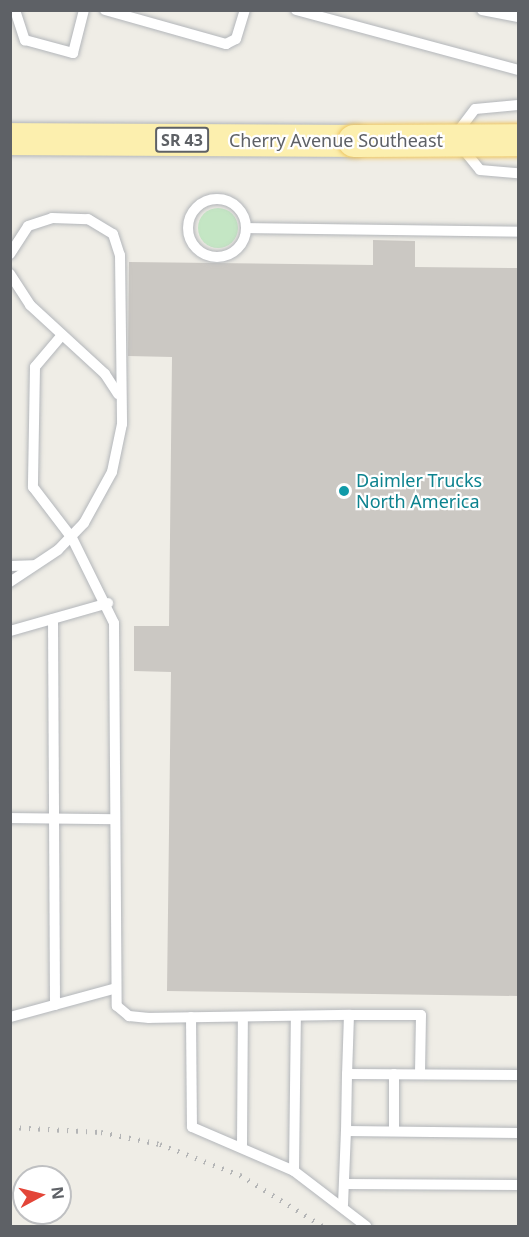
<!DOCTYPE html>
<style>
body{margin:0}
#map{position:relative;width:529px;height:1237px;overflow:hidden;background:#efede6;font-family:"Noto Sans",sans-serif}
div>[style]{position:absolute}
.green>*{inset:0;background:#c4e6c4}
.round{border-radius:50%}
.building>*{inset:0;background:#cbc8c3}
.roads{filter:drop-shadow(0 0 2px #b3b6ba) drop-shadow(0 0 2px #b3b6ba)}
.service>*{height:10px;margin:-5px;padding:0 5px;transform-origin:5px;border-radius:5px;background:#fff}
.service>.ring{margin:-5px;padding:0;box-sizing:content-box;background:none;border:10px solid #fff;border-radius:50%}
.primary>*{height:32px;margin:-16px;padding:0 16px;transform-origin:16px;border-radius:16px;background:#fcefae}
.rail>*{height:4.5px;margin-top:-2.25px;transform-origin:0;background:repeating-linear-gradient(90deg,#b4b5b6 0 1.5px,transparent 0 9.5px)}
.bridges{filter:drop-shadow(0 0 2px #edc562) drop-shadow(0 0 2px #edc562)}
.primary-bridge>*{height:32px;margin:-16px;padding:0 16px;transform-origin:16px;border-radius:16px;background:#fcefae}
.dots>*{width:16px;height:16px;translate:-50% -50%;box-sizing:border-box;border:3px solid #fff;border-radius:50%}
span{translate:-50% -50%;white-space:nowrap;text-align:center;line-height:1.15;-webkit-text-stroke:4.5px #fff;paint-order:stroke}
.shield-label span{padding:2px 4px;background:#fff;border:2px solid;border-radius:4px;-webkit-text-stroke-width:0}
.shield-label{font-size:16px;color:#5e6166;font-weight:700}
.street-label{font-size:18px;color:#5e6166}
.culture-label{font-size:18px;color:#0d838f}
.left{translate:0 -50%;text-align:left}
.frame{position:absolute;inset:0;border:12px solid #5e6166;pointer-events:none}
.north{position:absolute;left:12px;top:1165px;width:60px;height:60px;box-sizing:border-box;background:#fff;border:2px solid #bfc0c2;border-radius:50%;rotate:83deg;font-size:16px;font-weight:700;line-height:24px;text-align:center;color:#5e6166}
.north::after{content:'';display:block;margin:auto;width:21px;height:27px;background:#e34538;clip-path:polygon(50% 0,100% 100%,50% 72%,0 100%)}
</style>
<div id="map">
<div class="green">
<i class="round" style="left:198px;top:208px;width:40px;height:40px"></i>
</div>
<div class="building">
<i style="clip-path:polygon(373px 240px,415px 241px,415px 267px,518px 268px,518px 996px,167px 991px,171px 672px,134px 671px,134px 626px,169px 626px,172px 357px,128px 356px,129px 262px,373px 265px)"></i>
</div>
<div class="roads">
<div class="service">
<i style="left:15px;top:10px;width:32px;rotate:72deg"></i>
<i style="left:25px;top:40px;width:50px;rotate:15.2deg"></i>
<i style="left:73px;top:53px;width:44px;rotate:-75.7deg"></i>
<i style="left:105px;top:10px;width:126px;rotate:15.7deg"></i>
<i style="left:226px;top:44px;width:11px;rotate:-27deg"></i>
<i style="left:236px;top:39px;width:30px;rotate:-73deg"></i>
<i style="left:296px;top:10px;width:230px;rotate:15.1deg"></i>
<i style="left:482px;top:10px;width:37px;rotate:11deg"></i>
<i style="left:518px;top:105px;width:43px;rotate:174.7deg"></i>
<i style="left:475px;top:109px;width:26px;rotate:127deg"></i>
<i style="left:459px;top:130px;width:14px;rotate:90deg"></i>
<i style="left:459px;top:144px;width:33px;rotate:51deg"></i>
<i style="left:480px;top:170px;width:38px;rotate:5deg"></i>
<i class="ring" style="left:188px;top:199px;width:48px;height:48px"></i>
<i style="left:246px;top:228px;width:272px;rotate:0.8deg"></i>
<i style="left:10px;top:254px;width:33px;rotate:-57deg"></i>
<i style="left:28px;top:226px;width:25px;rotate:-18deg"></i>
<i style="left:52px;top:218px;width:36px;rotate:2deg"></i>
<i style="left:88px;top:219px;width:29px;rotate:31deg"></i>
<i style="left:113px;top:234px;width:22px;rotate:72deg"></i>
<i style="left:120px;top:255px;width:169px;rotate:89.3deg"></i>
<i style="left:122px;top:424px;width:49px;rotate:101.8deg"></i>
<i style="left:112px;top:472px;width:58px;rotate:118.8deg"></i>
<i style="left:84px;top:523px;width:37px;rotate:134deg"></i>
<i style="left:58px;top:550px;width:58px;rotate:146.3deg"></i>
<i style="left:10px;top:274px;width:37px;rotate:57deg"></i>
<i style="left:30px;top:305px;width:102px;rotate:42.6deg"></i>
<i style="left:105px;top:374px;width:24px;rotate:57deg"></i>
<i style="left:62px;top:335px;width:42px;rotate:130.2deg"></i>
<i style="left:35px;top:367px;width:120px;rotate:91deg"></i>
<i style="left:33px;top:487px;width:64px;rotate:52.6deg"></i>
<i style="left:72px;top:538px;width:95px;rotate:63.7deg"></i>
<i style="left:114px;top:623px;width:383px;rotate:89.6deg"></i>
<i style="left:117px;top:1006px;width:16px;rotate:40deg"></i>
<i style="left:129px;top:1016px;width:20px;rotate:6deg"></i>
<i style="left:149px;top:1018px;width:200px;rotate:-0.9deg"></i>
<i style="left:349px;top:1015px;width:59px;rotate:91.9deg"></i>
<i style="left:347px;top:1074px;width:171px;rotate:0.3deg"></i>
<i style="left:10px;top:566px;width:23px;rotate:-2deg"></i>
<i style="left:53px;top:619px;width:386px;rotate:89.7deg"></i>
<i style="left:10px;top:631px;width:102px;rotate:-15.9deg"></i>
<i style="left:10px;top:818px;width:104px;rotate:0.6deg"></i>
<i style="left:349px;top:1015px;width:72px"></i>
<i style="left:421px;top:1015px;width:59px;rotate:91deg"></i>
<i style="left:10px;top:1017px;width:107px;rotate:-15.2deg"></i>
<i style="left:191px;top:1017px;width:110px;rotate:89.5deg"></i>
<i style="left:192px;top:1127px;width:111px;rotate:23.3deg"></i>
<i style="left:294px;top:1171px;width:91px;rotate:37.4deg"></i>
<i style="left:347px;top:1074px;width:57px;rotate:91deg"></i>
<i style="left:346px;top:1131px;width:172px;rotate:0.7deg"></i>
<i style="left:394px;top:1131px;width:57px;rotate:-90deg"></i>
<i style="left:242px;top:1145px;width:128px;rotate:-89.6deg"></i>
<i style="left:294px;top:1171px;width:155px;rotate:-89.3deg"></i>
<i style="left:344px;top:1184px;width:174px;rotate:0.3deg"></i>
<i style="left:343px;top:1205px;width:74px;rotate:-87.7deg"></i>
</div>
<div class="primary">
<i style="left:10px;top:139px;width:344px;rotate:0.3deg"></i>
</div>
</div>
<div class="rail">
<i style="left:10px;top:1127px;width:91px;rotate:3.1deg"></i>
<i style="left:101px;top:1132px;width:60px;rotate:11.5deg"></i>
<i style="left:160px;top:1144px;width:86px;rotate:21.2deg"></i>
<i style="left:240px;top:1175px;width:97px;rotate:31.6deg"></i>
</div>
<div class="bridges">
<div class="primary-bridge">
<i style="left:354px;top:141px;width:164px;rotate:-0.3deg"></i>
</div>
</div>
<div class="dots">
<i style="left:344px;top:491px;background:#0f9aa8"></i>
</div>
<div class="shield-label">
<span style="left:182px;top:140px">SR 43</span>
</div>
<div class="street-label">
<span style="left:336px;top:140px">Cherry Avenue Southeast</span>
</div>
<div class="culture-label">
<span class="left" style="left:356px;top:491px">Daimler Trucks<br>North America</span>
</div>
<div class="frame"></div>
<div class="north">N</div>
</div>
